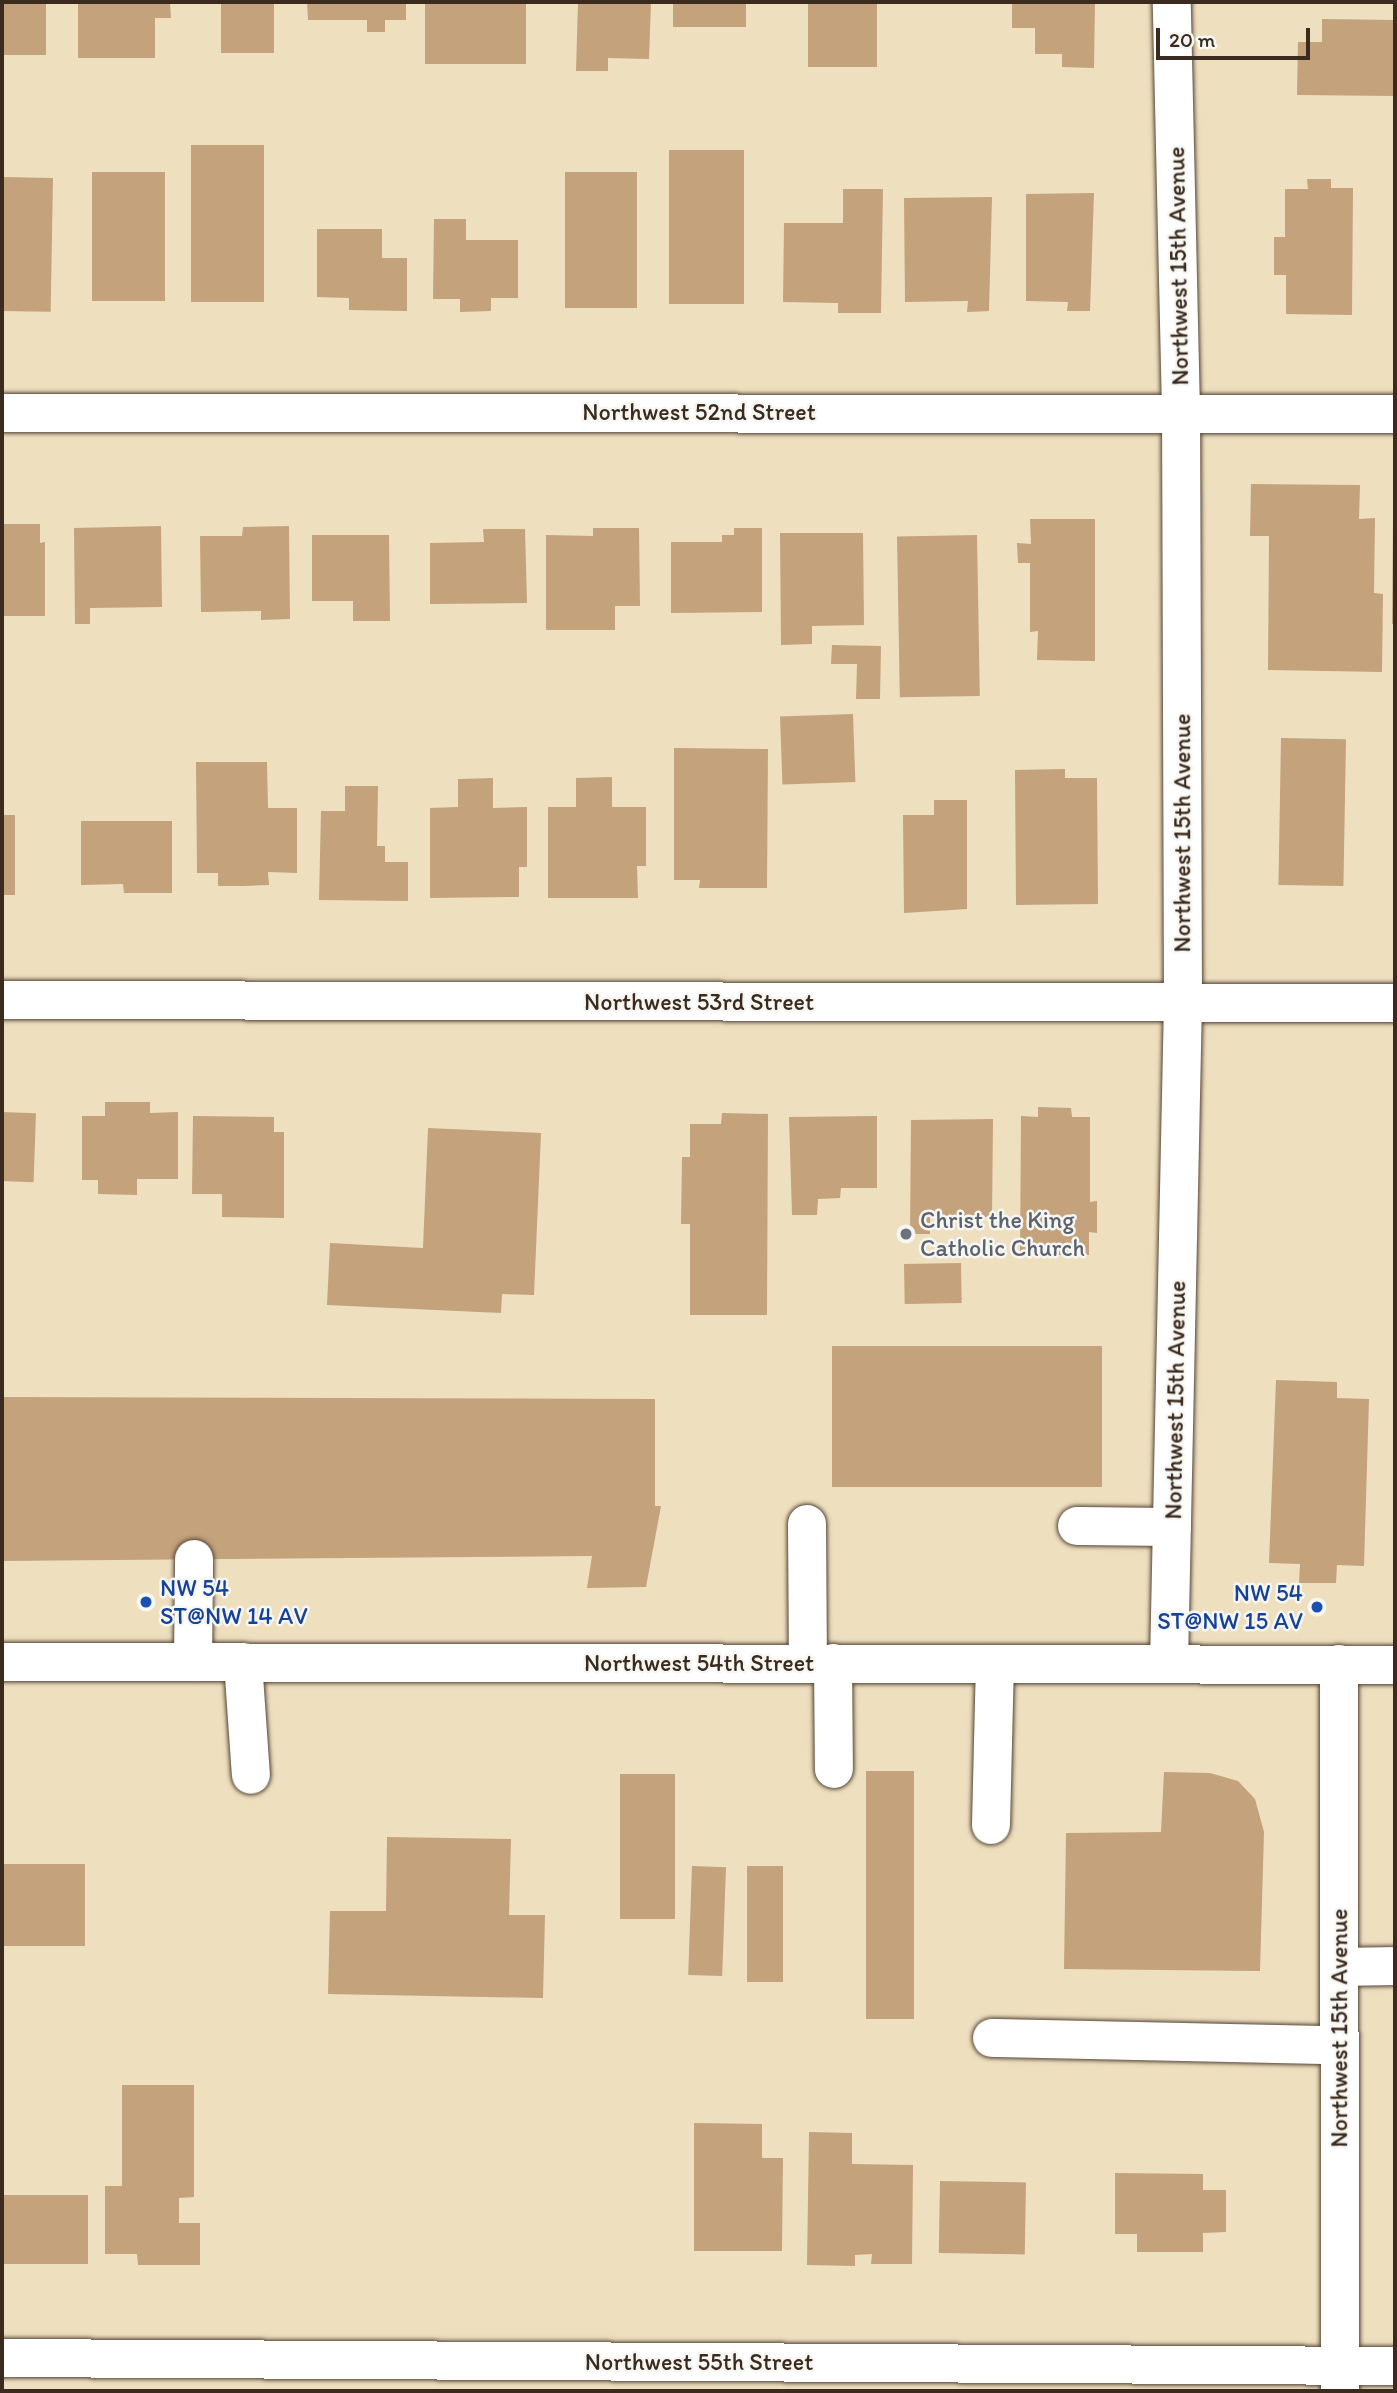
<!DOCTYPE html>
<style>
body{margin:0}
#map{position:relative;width:1397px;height:2393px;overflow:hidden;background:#eedfbf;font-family:Itim,sans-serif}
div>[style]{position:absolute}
.building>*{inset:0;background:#c3a27c;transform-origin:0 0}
.roads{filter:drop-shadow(0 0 2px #564536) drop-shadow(0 0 2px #564536)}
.minor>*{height:38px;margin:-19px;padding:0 19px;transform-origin:19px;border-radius:19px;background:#fff}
.major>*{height:38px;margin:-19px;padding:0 19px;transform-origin:19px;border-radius:19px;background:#fff}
.dots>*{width:19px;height:19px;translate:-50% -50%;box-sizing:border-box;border:4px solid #f6f6f2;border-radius:50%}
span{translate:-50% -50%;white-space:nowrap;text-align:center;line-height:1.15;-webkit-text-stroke:5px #f6f6f2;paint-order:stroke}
.street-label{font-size:24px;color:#3b2a1e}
.worship-label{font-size:24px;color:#5b616d}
.left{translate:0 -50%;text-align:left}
.transit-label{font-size:24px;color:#164399}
.right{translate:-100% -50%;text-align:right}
.frame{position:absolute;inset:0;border:4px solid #3b2a1e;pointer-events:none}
.scale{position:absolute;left:1156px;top:28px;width:154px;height:32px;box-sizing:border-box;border:4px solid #3b2a1e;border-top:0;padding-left:9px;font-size:21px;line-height:24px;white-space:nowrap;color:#3b2a1e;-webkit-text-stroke:5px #f6f6f2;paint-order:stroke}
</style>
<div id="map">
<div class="building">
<i style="left:2px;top:2px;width:44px;height:53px"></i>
<i style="clip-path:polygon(78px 2px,170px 2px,171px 18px,155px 18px,155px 58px,78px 58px)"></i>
<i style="left:221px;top:2px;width:53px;height:51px"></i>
<i style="clip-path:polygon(307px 2px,406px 2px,406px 20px,385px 20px,385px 32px,367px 32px,367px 20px,308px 20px)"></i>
<i style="left:425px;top:2px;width:101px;height:62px"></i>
<i style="clip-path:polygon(578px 2px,651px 2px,649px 59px,608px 58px,608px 71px,576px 71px)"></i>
<i style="left:673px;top:2px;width:73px;height:25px"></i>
<i style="left:808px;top:2px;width:69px;height:65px"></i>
<i style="clip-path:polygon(1012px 2px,1095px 2px,1094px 68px,1062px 67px,1062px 54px,1035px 54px,1035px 28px,1012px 28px)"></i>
<i style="clip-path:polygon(1322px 19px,1395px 20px,1395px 96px,1297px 95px,1298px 42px,1322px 42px)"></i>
<i style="left:191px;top:145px;width:73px;height:157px"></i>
<i style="left:669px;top:150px;width:75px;height:154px"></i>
<i style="left:92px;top:172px;width:73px;height:129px"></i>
<i style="left:565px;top:172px;width:72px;height:136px"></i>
<i style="left:2px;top:177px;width:51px;height:134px;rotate:1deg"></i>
<i style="clip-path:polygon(1307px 179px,1331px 179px,1331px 188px,1353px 188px,1352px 315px,1286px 314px,1286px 275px,1274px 275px,1274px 237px,1285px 237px,1285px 189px,1308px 189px)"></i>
<i style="clip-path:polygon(843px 189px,883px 189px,881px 313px,838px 313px,838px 303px,783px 302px,784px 223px,843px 223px)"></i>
<i style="clip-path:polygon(1094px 193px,1090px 311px,1067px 311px,1068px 302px,1026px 301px,1026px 194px)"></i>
<i style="clip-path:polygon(992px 197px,989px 311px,967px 312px,968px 301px,905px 302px,904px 198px)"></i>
<i style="clip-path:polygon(434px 219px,466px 219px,466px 240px,518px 240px,518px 298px,491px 298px,491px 311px,460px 312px,460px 299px,433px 299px)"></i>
<i style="clip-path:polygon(317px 229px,382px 229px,382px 258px,407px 258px,407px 311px,349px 310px,349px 298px,317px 297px)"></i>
<i style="clip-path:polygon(1251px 484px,1360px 485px,1359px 519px,1375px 518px,1374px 593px,1383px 594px,1382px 672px,1268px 670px,1269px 536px,1250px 536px)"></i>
<i style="clip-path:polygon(1393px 515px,1395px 515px,1395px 624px,1392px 624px)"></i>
<i style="clip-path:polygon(1030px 519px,1095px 519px,1095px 661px,1037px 660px,1038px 631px,1030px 632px,1030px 563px,1018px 563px,1017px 543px,1031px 544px)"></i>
<i style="clip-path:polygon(2px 524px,40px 524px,40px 543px,45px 542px,45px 616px,2px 616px)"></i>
<i style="clip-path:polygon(161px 526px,162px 607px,90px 608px,90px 624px,75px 624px,74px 528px)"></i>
<i style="clip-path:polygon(289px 526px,290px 619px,261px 620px,261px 611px,201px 612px,200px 536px,242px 536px,243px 527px)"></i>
<i style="clip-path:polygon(593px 528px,639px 528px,640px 606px,615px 606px,615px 630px,546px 630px,546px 535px,593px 536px)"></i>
<i style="clip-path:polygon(734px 528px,762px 528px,762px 612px,671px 613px,671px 542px,722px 542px,722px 535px,734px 535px)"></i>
<i style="clip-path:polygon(483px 529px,525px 529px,527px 603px,430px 604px,430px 543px,484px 542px)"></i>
<i style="clip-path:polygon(780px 533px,863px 533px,864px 625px,812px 626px,812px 644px,781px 645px)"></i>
<i style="clip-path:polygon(312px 535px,389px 535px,390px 621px,353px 621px,353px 601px,312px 601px)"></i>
<i style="left:977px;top:535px;width:161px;height:80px;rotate:89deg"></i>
<i style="clip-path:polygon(832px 645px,881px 646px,880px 699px,856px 699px,857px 664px,831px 664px)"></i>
<i style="left:853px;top:714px;width:68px;height:73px;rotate:88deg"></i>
<i style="left:1281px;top:738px;width:65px;height:147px;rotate:1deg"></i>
<i style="clip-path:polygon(674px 748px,768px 749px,767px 888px,699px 888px,700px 880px,674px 880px)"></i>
<i style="clip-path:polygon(196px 762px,267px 762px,268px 808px,297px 808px,297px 873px,268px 872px,269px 885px,243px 886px,218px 886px,218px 873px,197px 873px)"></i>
<i style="clip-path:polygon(1065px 769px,1065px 778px,1097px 778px,1098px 904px,1016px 905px,1015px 770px)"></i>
<i style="clip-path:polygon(612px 777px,612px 807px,646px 807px,646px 866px,637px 866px,638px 898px,548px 898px,548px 807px,576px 807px,576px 778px)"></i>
<i style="clip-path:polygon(493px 778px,493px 808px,527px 807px,527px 867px,519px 867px,519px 897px,430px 898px,430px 808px,458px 807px,458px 779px)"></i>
<i style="clip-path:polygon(345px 786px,378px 786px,377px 846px,385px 846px,385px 862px,408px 862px,408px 901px,319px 900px,321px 811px,345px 811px)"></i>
<i style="clip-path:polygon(934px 800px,967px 800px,967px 909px,904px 913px,903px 815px,934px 815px)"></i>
<i style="left:2px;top:815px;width:13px;height:80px"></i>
<i style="clip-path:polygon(81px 821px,172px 821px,172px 893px,124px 893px,123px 884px,81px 885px)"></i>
<i style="clip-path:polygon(105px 1102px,150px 1102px,150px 1113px,178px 1112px,178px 1179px,137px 1179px,137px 1195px,98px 1194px,98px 1180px,82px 1180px,82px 1116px,105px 1116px)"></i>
<i style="clip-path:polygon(1038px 1107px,1071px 1108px,1072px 1117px,1090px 1117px,1090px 1202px,1097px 1201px,1097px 1233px,1089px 1232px,1089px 1255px,1020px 1255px,1021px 1116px,1038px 1117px)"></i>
<i style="left:2px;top:1112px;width:34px;height:69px;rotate:2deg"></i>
<i style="clip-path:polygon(722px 1113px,768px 1114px,767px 1315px,690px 1315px,690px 1224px,681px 1224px,682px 1157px,690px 1157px,690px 1124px,721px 1124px)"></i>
<i style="clip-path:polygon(193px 1116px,274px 1117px,274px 1132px,284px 1132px,284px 1218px,222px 1217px,222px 1194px,192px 1194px)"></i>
<i style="clip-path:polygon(877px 1116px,877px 1188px,841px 1188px,840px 1198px,818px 1199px,817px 1215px,792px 1215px,789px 1117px)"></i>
<i style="clip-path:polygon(993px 1119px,992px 1217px,930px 1216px,930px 1234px,910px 1234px,911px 1120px)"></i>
<i style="clip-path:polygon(428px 1128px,541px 1133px,534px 1295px,502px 1294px,501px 1313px,327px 1305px,330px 1243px,423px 1248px)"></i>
<i style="left:961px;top:1263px;width:40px;height:57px;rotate:89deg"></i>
<i style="left:832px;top:1346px;width:270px;height:141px"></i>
<i style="clip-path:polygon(1276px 1380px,1337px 1382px,1337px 1398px,1369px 1399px,1364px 1566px,1337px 1565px,1336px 1583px,1299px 1583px,1300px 1564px,1269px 1563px)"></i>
<i style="clip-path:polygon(2px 1397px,655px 1399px,655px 1506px,661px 1506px,646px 1587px,587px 1588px,592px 1556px,2px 1561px)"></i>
<i style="left:866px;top:1771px;width:48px;height:248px"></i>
<i style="clip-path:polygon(1164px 1772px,1210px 1773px,1238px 1781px,1255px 1799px,1264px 1832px,1260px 1971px,1064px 1969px,1066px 1833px,1161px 1832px)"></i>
<i style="left:620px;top:1774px;width:55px;height:145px"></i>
<i style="clip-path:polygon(387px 1837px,511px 1839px,509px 1915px,545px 1915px,543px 1998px,328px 1994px,330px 1911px,386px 1911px)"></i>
<i style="left:2px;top:1864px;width:83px;height:82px"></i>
<i style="left:692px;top:1866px;width:34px;height:109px;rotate:2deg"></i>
<i style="left:783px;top:1866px;width:116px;height:36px;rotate:90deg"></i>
<i style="clip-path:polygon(122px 2085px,194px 2085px,194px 2197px,179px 2198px,179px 2223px,200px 2223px,200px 2265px,138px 2265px,137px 2254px,105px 2254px,105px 2186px,122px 2186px)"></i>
<i style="clip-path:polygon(694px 2123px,762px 2124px,762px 2158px,783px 2158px,782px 2251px,694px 2251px)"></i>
<i style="clip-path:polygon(809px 2132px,852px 2133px,852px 2164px,913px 2165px,912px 2264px,871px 2264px,872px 2254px,855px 2255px,855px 2266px,807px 2265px)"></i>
<i style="clip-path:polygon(1115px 2173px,1203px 2174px,1203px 2190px,1226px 2190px,1226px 2232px,1203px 2233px,1203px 2252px,1137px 2252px,1137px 2234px,1115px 2234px)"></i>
<i style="left:940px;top:2181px;width:86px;height:72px;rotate:1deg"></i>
<i style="left:88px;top:2195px;width:69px;height:86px;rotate:90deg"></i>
</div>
<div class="roads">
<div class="minor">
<i style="left:2px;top:413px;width:1393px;rotate:0.04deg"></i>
<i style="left:2px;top:1000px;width:1393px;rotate:0.12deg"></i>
<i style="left:807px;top:1524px;width:139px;rotate:89.6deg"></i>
<i style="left:1077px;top:1526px;width:95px;rotate:0.6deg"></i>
<i style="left:193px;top:1662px;width:103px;rotate:-89.4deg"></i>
<i style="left:243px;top:1662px;width:113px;rotate:86deg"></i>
<i style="left:833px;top:1663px;width:106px;rotate:89.5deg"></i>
<i style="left:1169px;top:1664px;width:661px;rotate:-88.79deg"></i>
<i style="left:1183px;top:1003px;width:592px;rotate:-90.19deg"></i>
<i style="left:1181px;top:411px;width:409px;rotate:-91.3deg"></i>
<i style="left:1339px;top:1664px;width:726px;rotate:89.92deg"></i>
<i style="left:991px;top:1825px;width:161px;rotate:-88.6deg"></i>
<i style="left:1340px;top:1967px;width:55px;rotate:-1deg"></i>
<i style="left:992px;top:2038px;width:347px;rotate:1.2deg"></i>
<i style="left:2px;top:2358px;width:1393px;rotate:0.33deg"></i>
</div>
<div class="major">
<i style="left:2px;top:1662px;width:1393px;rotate:0.12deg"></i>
</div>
</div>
<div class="dots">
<i style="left:906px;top:1234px;background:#6b7280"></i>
<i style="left:146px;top:1602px;background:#1a4fb4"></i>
<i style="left:1317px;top:1607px;background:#1a4fb4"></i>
</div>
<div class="street-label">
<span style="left:1178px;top:266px;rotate:-91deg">Northwest 15th Avenue</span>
<span style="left:699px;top:412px">Northwest 52nd Street</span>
<span style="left:1182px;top:833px;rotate:-90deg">Northwest 15th Avenue</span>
<span style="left:699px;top:1002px">Northwest 53rd Street</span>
<span style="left:1175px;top:1400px;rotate:-89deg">Northwest 15th Avenue</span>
<span style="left:699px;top:1663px">Northwest 54th Street</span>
<span style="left:1339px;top:2028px;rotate:-90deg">Northwest 15th Avenue</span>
<span style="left:699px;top:2362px">Northwest 55th Street</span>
</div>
<div class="worship-label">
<span class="left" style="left:920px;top:1234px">Christ the King<br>Catholic Church</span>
</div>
<div class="transit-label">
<span class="left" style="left:160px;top:1602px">NW 54<br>ST@NW 14 AV</span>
<span class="right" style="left:1303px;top:1607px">NW 54<br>ST@NW 15 AV</span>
</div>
<div class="frame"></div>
<div class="scale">20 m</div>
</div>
